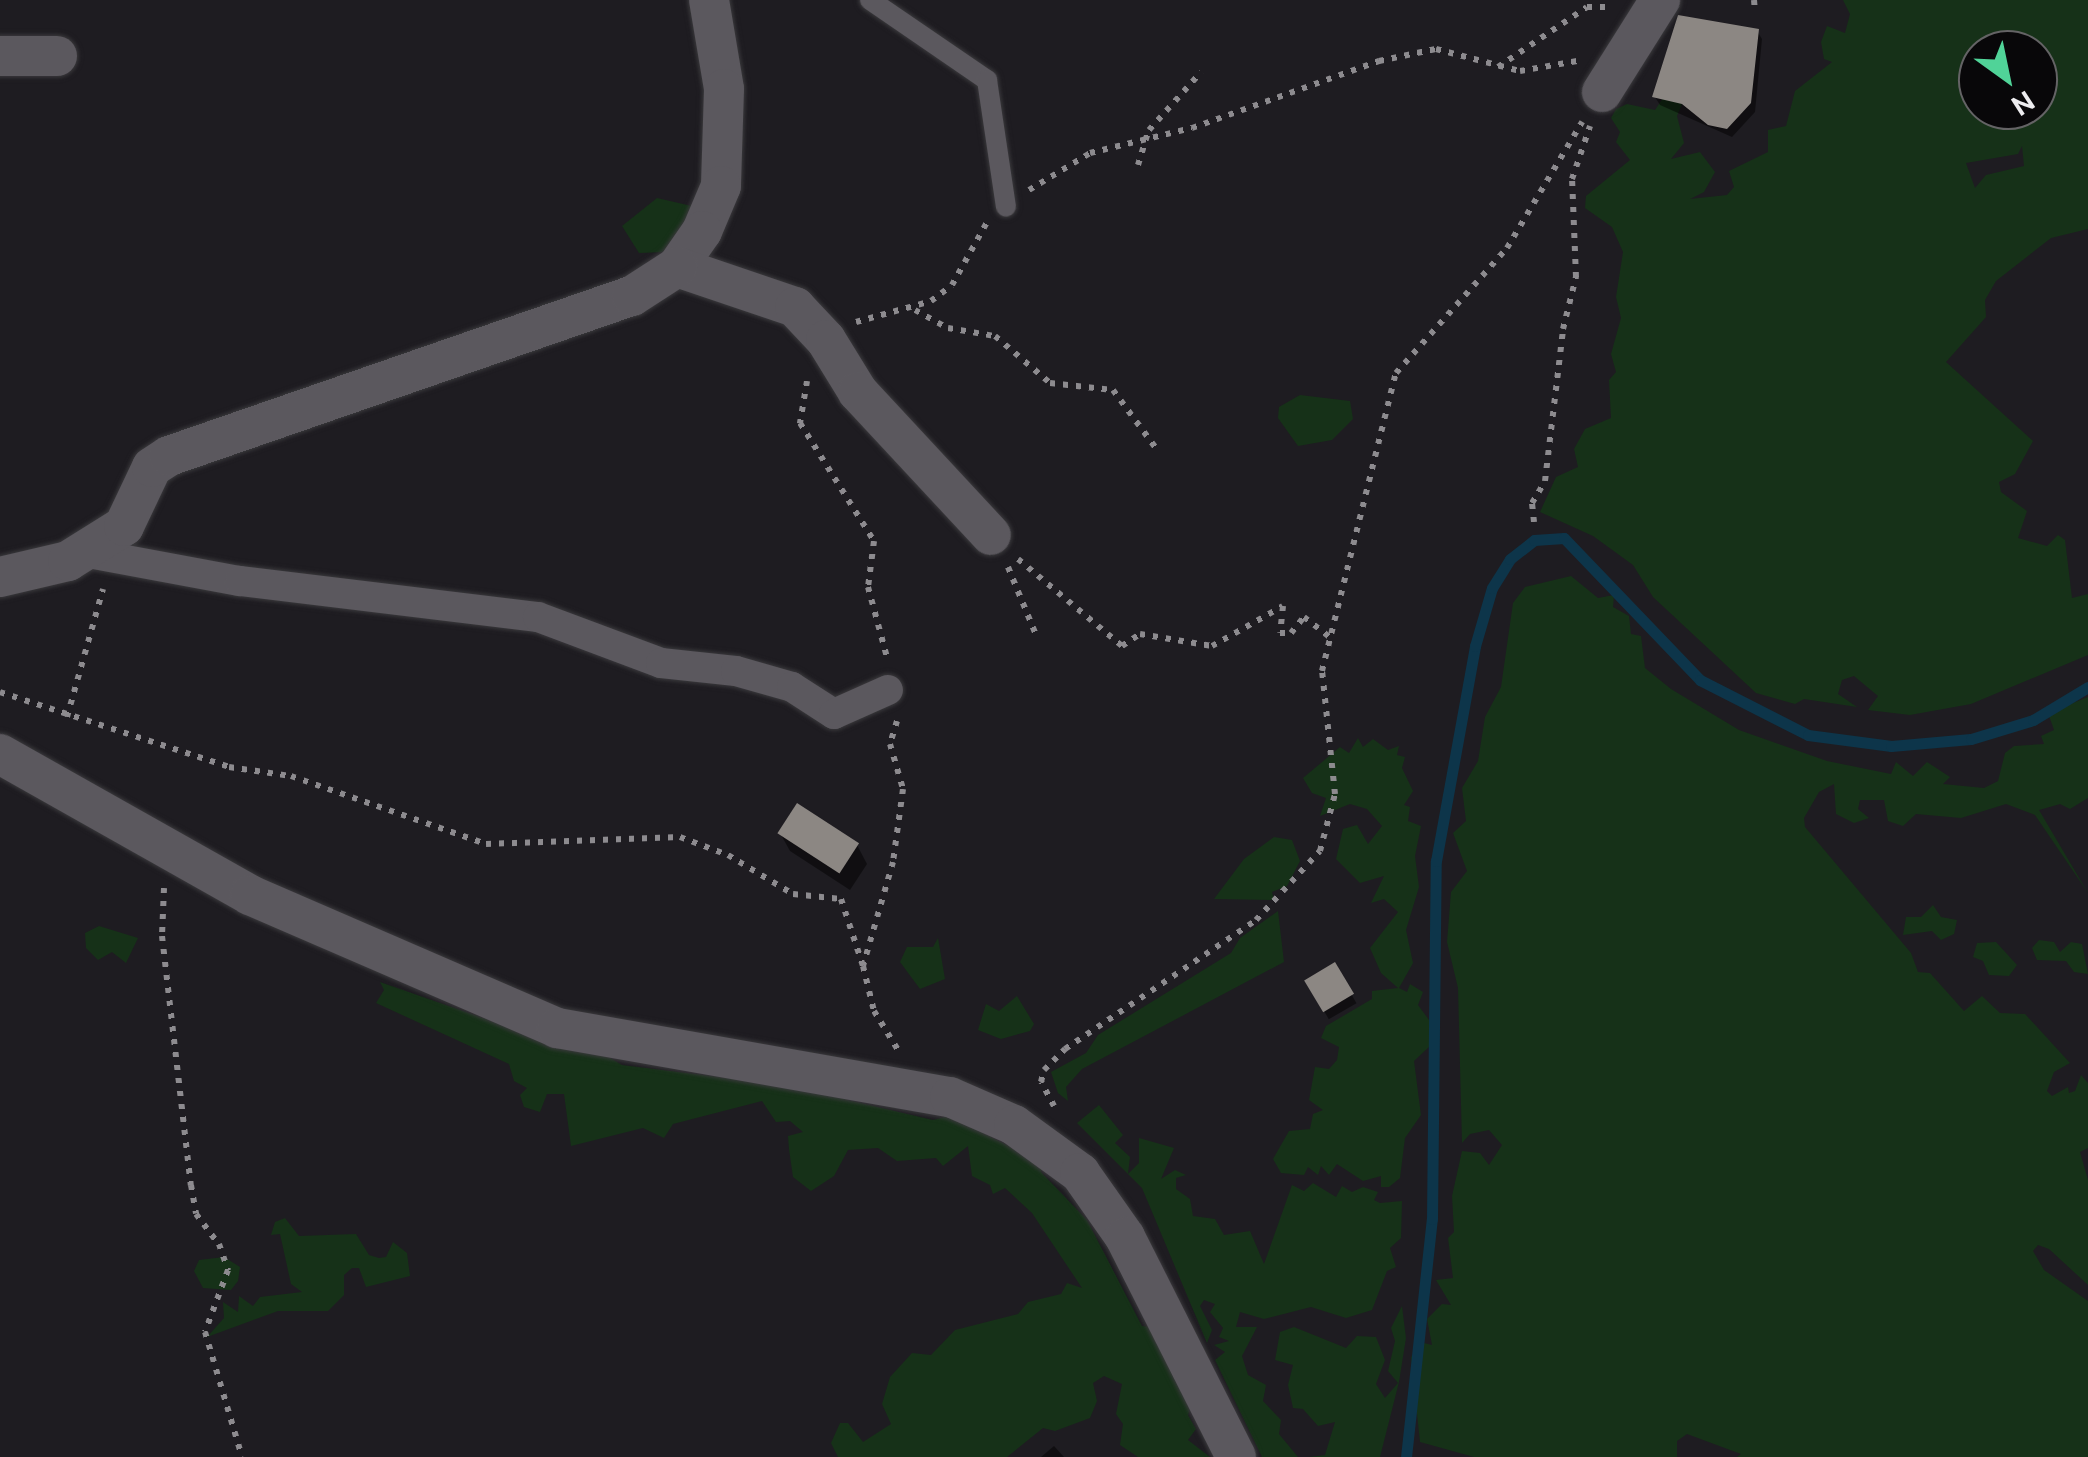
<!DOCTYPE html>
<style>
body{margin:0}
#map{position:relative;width:2088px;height:1457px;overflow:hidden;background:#1e1c21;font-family:Ubuntu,sans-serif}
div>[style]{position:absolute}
.green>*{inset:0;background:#163118}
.shadow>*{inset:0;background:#0007;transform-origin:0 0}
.stream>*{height:11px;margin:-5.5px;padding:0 5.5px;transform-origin:5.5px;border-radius:5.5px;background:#0d354a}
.building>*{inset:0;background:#8c8783;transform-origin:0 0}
.path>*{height:6px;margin-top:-3px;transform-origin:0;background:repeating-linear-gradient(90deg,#8d8b8f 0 5px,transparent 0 13px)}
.roads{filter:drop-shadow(0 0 2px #3a393c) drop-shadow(0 0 2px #3a393c)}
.service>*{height:20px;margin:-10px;padding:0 10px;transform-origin:10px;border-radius:10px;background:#5b585e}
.pedestrian>*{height:30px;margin:-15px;padding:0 15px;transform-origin:15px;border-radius:15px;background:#5b585e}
.minor>*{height:40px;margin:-20px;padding:0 20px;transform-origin:20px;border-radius:20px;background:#5b585e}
span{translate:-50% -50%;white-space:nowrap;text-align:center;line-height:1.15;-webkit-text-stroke:10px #080709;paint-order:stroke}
.north{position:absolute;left:1958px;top:30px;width:100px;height:100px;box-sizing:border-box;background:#080709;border:2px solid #646365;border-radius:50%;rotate:147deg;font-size:28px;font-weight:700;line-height:40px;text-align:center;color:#edecef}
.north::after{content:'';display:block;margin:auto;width:35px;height:45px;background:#50d398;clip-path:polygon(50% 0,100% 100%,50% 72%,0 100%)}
</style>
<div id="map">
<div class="green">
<i style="clip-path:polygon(evenodd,1843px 0,2088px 0,2088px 229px,2051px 238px,1996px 281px,1985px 300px,1986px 317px,1946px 362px,2033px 441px,2015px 474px,1999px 482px,2001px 492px,2027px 511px,2018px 538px,2047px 546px,2058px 535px,2065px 540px,2072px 598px,2088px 594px,2088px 655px,1971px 704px,1910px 715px,1868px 710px,1878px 696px,1854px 676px,1842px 680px,1838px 694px,1857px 707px,1804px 699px,1795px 704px,1756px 693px,1653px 597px,1633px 565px,1593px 536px,1540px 512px,1556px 477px,1578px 467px,1574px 449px,1585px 429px,1611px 418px,1609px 380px,1616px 372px,1611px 354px,1621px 318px,1616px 297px,1623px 252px,1612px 227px,1585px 208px,1586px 196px,1630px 160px,1616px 142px,1620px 132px,1611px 118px,1616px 109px,1627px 104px,1655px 110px,1665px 95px,1682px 104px,1677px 116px,1684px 143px,1671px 159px,1700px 152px,1715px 172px,1704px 192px,1690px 199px,1727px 195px,1734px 187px,1729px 171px,1768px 152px,1768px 130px,1786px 126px,1795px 91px,1832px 62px,1824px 59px,1821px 42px,1827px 26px,1845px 33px,1850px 14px,1843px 0,1978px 50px,2038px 50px,2038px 110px,1978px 110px,1978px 50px,1843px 0,2022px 146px,2024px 166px,1986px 175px,1975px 188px,1966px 163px,2018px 154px,2022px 146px)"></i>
<i style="clip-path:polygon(657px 198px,696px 207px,665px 252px,639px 253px,622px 226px)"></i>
<i style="clip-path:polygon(1300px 395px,1350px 401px,1353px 419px,1332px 440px,1298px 446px,1278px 418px,1279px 407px)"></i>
<i style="clip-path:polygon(1571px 576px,1598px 598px,1614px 595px,1613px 607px,1629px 616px,1631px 634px,1641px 636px,1645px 668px,1671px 689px,1739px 730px,1827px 761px,1891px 774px,1896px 762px,1913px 776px,1927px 762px,1950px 777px,1943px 784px,1984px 788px,1998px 781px,2005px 753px,2014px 746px,2044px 744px,2041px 736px,2054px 730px,2048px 713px,2088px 697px,2088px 798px,2070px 809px,2060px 804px,2039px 810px,2088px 893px,2035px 815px,2006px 804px,1961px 818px,1916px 814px,1903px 826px,1888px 821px,1884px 800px,1860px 800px,1858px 809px,1869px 818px,1854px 823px,1836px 814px,1834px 784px,1819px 792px,1804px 818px,1805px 827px,1911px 953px,1918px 972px,1930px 973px,1964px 1011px,1982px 996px,2000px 1013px,2025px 1014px,2070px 1063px,2054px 1072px,2047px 1091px,2052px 1096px,2068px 1087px,2069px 1093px,2075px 1091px,2081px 1075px,2088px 1083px,2088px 1148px,2080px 1152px,2088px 1180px,2088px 1285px,2049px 1249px,2038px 1245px,2033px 1251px,2044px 1270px,2088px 1301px,2088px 1457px,1737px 1457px,1741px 1454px,1687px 1434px,1677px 1441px,1677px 1457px,1474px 1457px,1420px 1442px,1411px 1357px,1424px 1343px,1432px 1345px,1427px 1319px,1442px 1304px,1451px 1305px,1436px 1280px,1453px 1278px,1448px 1238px,1454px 1232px,1452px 1196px,1462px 1151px,1480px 1153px,1489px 1165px,1502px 1145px,1489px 1130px,1470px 1134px,1462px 1143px,1458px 988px,1447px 942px,1451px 892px,1467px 871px,1453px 833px,1466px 821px,1462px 788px,1478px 761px,1485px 717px,1501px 687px,1513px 603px,1525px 587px)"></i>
<i style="clip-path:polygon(1358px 738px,1363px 747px,1373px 739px,1388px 750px,1399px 746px,1397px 755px,1405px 757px,1402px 768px,1413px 791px,1404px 805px,1410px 807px,1408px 821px,1421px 826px,1415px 856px,1419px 887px,1406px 930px,1413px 963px,1399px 988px,1407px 992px,1410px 984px,1423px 992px,1418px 1005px,1432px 1024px,1430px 1046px,1414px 1061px,1421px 1115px,1405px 1138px,1400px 1178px,1389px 1187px,1381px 1187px,1381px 1176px,1363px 1181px,1337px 1164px,1329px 1175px,1321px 1166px,1318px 1175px,1308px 1167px,1304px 1175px,1281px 1173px,1273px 1159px,1289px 1131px,1310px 1129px,1313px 1114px,1323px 1110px,1309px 1100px,1315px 1067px,1329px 1069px,1337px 1060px,1339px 1047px,1321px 1038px,1326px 1026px,1372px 999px,1372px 991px,1398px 988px,1381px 973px,1370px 948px,1398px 912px,1384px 899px,1371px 903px,1384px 876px,1360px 883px,1336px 859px,1343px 829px,1357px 825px,1368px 844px,1382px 826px,1367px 809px,1350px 804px,1320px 816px,1326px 798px,1312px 793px,1303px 778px,1340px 747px,1349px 753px)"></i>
<i style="clip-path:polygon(1274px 837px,1292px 840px,1300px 861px,1287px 886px,1272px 892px,1274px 900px,1214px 899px,1244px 859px)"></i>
<i style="clip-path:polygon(1933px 905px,1941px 917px,1957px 920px,1954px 934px,1941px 940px,1932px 931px,1903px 935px,1906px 917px,1921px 917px)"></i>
<i style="clip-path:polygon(1278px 911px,1284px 962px,1082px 1069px,1066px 1087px,1068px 1101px,1058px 1093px,1051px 1072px,1086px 1053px,1098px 1035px,1231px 953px,1240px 938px)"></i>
<i style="clip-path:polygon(99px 926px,138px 938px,126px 963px,112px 952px,98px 960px,86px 948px,85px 933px)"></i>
<i style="clip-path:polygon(938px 938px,945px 979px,920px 989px,900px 962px,907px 947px,933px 947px)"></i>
<i style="clip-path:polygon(2039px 940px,2054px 942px,2060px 952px,2071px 942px,2082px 944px,2088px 974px,2074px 972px,2066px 961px,2037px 960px,2032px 948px)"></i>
<i style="clip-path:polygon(1996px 942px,2017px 965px,2009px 976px,1989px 975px,1983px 961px,1973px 957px,1977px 943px)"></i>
<i style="clip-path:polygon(380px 982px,572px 1049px,595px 1049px,622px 1065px,784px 1085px,933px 1120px,949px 1116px,1044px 1164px,1041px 1172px,1087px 1220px,1142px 1326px,1151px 1327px,1192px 1404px,1188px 1415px,1196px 1429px,1188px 1440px,1210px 1457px,1138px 1457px,1120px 1445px,1123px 1424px,1116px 1414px,1122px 1384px,1104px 1376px,1093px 1383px,1097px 1401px,1090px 1418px,1055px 1431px,1043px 1428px,1007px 1457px,838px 1457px,831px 1443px,840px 1423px,848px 1423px,863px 1442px,891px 1424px,882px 1404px,890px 1377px,912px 1353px,931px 1355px,955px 1330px,1018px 1314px,1028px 1302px,1061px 1294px,1067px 1283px,1082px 1288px,1032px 1213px,1005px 1188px,993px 1194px,990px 1185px,972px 1176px,968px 1146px,943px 1166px,936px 1158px,897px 1161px,878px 1148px,848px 1150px,834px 1176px,811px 1191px,793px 1177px,789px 1149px,788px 1136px,803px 1132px,790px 1121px,776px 1122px,762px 1101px,673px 1124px,664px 1138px,643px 1128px,571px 1146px,564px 1094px,547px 1094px,540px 1112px,524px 1107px,520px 1095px,527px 1088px,514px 1081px,509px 1064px,376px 1003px,384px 990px)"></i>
<i style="clip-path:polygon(1017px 996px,1034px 1024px,1030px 1031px,1001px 1039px,978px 1030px,986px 1004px,999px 1011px)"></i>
<i style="clip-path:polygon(1099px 1105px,1123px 1135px,1115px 1143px,1130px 1157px,1128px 1174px,1139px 1163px,1139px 1138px,1174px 1148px,1161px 1179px,1175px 1170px,1186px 1175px,1176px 1178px,1176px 1189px,1190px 1199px,1193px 1216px,1215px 1219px,1224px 1235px,1250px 1231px,1264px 1264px,1292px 1185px,1304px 1191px,1313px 1183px,1336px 1197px,1342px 1186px,1352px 1192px,1363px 1187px,1378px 1192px,1374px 1200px,1380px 1203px,1402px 1201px,1401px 1238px,1390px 1248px,1396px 1267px,1387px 1271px,1372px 1310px,1346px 1318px,1311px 1307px,1264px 1319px,1240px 1312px,1236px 1327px,1257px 1327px,1242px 1356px,1248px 1375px,1266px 1385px,1263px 1401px,1281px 1420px,1279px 1434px,1298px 1457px,1262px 1457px,1215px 1360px,1225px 1352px,1214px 1345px,1229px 1341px,1219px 1337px,1223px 1328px,1210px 1312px,1215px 1304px,1204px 1300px,1200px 1306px,1212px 1330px,1207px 1343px,1142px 1188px,1077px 1123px)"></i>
<i style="clip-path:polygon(285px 1218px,299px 1236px,356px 1234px,369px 1255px,379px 1258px,386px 1257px,393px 1242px,407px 1253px,410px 1276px,366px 1287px,359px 1268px,352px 1268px,344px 1275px,344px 1295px,328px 1311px,278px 1311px,207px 1337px,224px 1318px,223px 1302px,238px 1312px,239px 1296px,253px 1306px,260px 1297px,302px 1292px,291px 1284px,280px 1234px,271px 1235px,275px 1222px)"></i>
<i style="clip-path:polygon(224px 1257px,240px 1267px,238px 1281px,231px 1290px,203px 1288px,194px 1271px,199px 1260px)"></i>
<i style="clip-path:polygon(1402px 1306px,1406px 1338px,1399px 1382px,1380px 1457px,1309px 1457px,1325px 1455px,1335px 1422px,1318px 1426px,1303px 1409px,1293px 1408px,1288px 1385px,1293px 1365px,1275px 1360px,1280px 1332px,1294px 1327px,1346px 1348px,1357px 1336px,1376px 1337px,1385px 1360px,1376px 1384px,1385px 1398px,1398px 1383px,1388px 1371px,1395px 1341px,1391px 1328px)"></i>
</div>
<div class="shadow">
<i style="clip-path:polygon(1757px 31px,1762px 39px,1755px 112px,1732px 137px,1660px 105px,1655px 97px)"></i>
<i style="clip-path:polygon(780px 833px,857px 845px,867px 864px,850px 890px,790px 851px)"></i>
<i style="left:1335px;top:966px;width:43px;height:32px;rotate:60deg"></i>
<i style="clip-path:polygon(1054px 1446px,1064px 1457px,1041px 1457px)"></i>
</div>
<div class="stream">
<i style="left:1406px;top:1457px;width:239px;rotate:-83.8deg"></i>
<i style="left:1432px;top:1219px;width:358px;rotate:-89.4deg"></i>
<i style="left:1436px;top:861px;width:219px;rotate:-79.7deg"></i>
<i style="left:1475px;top:646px;width:60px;rotate:-73.7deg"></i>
<i style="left:1492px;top:588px;width:34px;rotate:-58deg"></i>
<i style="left:1510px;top:559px;width:31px;rotate:-38deg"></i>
<i style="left:1534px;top:540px;width:30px;rotate:-4deg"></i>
<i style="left:1564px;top:538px;width:197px;rotate:46.2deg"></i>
<i style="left:1700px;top:680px;width:121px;rotate:27deg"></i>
<i style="left:1808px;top:735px;width:84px;rotate:7.5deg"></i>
<i style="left:1891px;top:746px;width:80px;rotate:-5deg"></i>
<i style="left:1971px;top:739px;width:65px;rotate:-17deg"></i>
<i style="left:2033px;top:720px;width:64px;rotate:-31deg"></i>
</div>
<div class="building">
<i style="clip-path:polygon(1678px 15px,1759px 29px,1751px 103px,1727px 129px,1708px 125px,1682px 104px,1652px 97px)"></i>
<i style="left:797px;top:803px;width:74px;height:36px;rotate:33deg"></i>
<i style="left:1335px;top:962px;width:37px;height:36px;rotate:59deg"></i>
</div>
<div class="path">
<i style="left:1754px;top:0;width:12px;rotate:85deg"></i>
<i style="left:1498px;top:67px;width:107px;rotate:-34deg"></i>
<i style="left:1587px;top:7px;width:25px"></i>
<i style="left:1138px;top:165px;width:37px;rotate:-73deg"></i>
<i style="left:1149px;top:130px;width:78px;rotate:-48.1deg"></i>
<i style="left:1029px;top:190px;width:71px;rotate:-31.2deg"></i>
<i style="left:1090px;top:153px;width:105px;rotate:-13.8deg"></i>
<i style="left:1192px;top:128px;width:199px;rotate:-19.7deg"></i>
<i style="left:1379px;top:61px;width:58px;rotate:-11.9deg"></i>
<i style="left:1436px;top:49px;width:87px;rotate:14.7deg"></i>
<i style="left:1520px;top:71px;width:58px;rotate:-10deg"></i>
<i style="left:915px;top:310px;width:38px;rotate:29deg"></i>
<i style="left:948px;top:328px;width:48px;rotate:9.7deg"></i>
<i style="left:995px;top:336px;width:72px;rotate:40.5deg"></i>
<i style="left:1050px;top:383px;width:63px;rotate:6.3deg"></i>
<i style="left:1113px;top:390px;width:71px;rotate:53.6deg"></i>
<i style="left:856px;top:322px;width:78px;rotate:-15.6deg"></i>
<i style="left:931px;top:301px;width:26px;rotate:-37deg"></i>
<i style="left:952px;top:285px;width:72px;rotate:-60.9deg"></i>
<i style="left:807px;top:381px;width:43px;rotate:99.5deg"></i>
<i style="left:800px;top:423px;width:139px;rotate:57.9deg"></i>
<i style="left:874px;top:541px;width:46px;rotate:97.4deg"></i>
<i style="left:868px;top:587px;width:77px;rotate:74.9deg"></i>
<i style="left:1534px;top:522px;width:19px;rotate:-96deg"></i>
<i style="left:1532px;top:503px;width:26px;rotate:-59deg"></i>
<i style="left:1545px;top:481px;width:153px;rotate:-83.2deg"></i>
<i style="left:1563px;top:329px;width:54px;rotate:-76deg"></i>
<i style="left:1576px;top:277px;width:98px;rotate:-92.3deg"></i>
<i style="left:1572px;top:179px;width:56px;rotate:-71.2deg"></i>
<i style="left:1018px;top:559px;width:136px;rotate:39.9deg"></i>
<i style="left:1122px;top:646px;width:22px;rotate:-34deg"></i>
<i style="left:1140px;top:634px;width:73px;rotate:9.5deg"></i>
<i style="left:1212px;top:646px;width:81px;rotate:-29.4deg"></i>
<i style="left:1283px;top:606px;width:27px;rotate:96deg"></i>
<i style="left:1280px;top:633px;width:11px"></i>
<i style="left:1291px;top:633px;width:21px;rotate:-51deg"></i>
<i style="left:1304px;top:617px;width:33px;rotate:38deg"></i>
<i style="left:1008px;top:567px;width:74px;rotate:67.6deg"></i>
<i style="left:0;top:692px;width:241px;rotate:18.1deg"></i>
<i style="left:229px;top:767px;width:63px;rotate:8.3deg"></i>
<i style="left:291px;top:776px;width:207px;rotate:19.2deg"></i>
<i style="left:486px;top:844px;width:194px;rotate:-2.1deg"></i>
<i style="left:680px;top:837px;width:51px;rotate:20.6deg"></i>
<i style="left:728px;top:855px;width:76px;rotate:31deg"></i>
<i style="left:793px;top:894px;width:48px;rotate:5.9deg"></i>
<i style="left:841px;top:899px;width:71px;rotate:71.8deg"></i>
<i style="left:67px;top:717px;width:133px;rotate:-74.3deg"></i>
<i style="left:897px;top:721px;width:24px;rotate:107deg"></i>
<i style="left:890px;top:744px;width:47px;rotate:73.9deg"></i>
<i style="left:903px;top:789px;width:74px;rotate:97.8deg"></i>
<i style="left:893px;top:862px;width:108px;rotate:106.1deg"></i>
<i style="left:863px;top:966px;width:46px;rotate:76.3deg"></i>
<i style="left:874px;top:1011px;width:46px;rotate:58.4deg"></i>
<i style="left:164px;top:888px;width:48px;rotate:92.4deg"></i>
<i style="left:162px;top:936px;width:251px;rotate:83.4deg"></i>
<i style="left:191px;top:1185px;width:29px;rotate:80deg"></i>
<i style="left:196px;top:1214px;width:38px;rotate:53deg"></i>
<i style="left:219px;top:1244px;width:28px;rotate:71deg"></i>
<i style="left:228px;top:1270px;width:66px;rotate:110.4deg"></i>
<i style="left:205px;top:1332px;width:130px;rotate:73.5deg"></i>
<i style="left:1054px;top:1106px;width:27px;rotate:-118deg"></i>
<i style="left:1041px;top:1082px;width:12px;rotate:-76deg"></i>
<i style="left:1044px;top:1070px;width:30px;rotate:-45deg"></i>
<i style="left:1065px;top:1049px;width:230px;rotate:-34deg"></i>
<i style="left:1256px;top:920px;width:94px;rotate:-47.2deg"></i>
<i style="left:1320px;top:851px;width:59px;rotate:-75.3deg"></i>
<i style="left:1335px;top:794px;width:124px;rotate:-96deg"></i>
<i style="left:1322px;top:671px;width:307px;rotate:-76.1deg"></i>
<i style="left:1396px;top:373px;width:167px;rotate:-48.4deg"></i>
<i style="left:1507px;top:248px;width:147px;rotate:-59.2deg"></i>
</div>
<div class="roads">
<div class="service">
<i style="left:870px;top:0;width:142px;rotate:34.4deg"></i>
<i style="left:987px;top:80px;width:128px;rotate:81.5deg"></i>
</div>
<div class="pedestrian">
<i style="left:83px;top:552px;width:160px;rotate:10.5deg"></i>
<i style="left:240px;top:581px;width:300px;rotate:6.9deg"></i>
<i style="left:538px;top:617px;width:131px;rotate:20.5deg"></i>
<i style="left:661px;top:663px;width:75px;rotate:6.1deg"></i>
<i style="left:736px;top:671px;width:58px;rotate:15.9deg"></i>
<i style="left:792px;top:687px;width:50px;rotate:32.7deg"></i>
<i style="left:834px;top:714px;width:59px;rotate:-24deg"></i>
</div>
<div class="minor">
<i style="left:709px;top:0;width:90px;rotate:80.4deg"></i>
<i style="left:724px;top:89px;width:97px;rotate:91.8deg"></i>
<i style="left:721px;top:186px;width:49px;rotate:112.9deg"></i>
<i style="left:702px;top:231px;width:44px;rotate:124.8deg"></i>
<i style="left:677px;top:267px;width:125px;rotate:18.7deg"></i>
<i style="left:795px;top:307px;width:45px;rotate:46.8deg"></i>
<i style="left:826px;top:340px;width:61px;rotate:58.4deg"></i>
<i style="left:858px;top:392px;width:195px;rotate:47.1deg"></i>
<i style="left:0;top:56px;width:57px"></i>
<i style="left:1602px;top:92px;width:109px;rotate:-57.8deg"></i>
<i style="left:0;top:577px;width:70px;rotate:-13.2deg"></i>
<i style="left:68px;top:561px;width:66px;rotate:-32deg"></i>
<i style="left:124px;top:526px;width:65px;rotate:-64.6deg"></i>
<i style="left:152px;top:467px;width:20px;rotate:-33deg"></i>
<i style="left:169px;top:456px;width:490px;rotate:-19.1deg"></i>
<i style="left:632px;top:296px;width:54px;rotate:-32.8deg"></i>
<i style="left:0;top:754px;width:287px;rotate:29.4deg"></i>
<i style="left:250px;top:895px;width:335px;rotate:23.4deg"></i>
<i style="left:557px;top:1028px;width:399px;rotate:10deg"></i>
<i style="left:950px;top:1097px;width:70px;rotate:23.6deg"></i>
<i style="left:1014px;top:1125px;width:82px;rotate:36deg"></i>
<i style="left:1080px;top:1173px;width:78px;rotate:54.9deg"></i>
<i style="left:1125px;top:1237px;width:246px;rotate:63.2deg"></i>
</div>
</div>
<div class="north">N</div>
</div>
